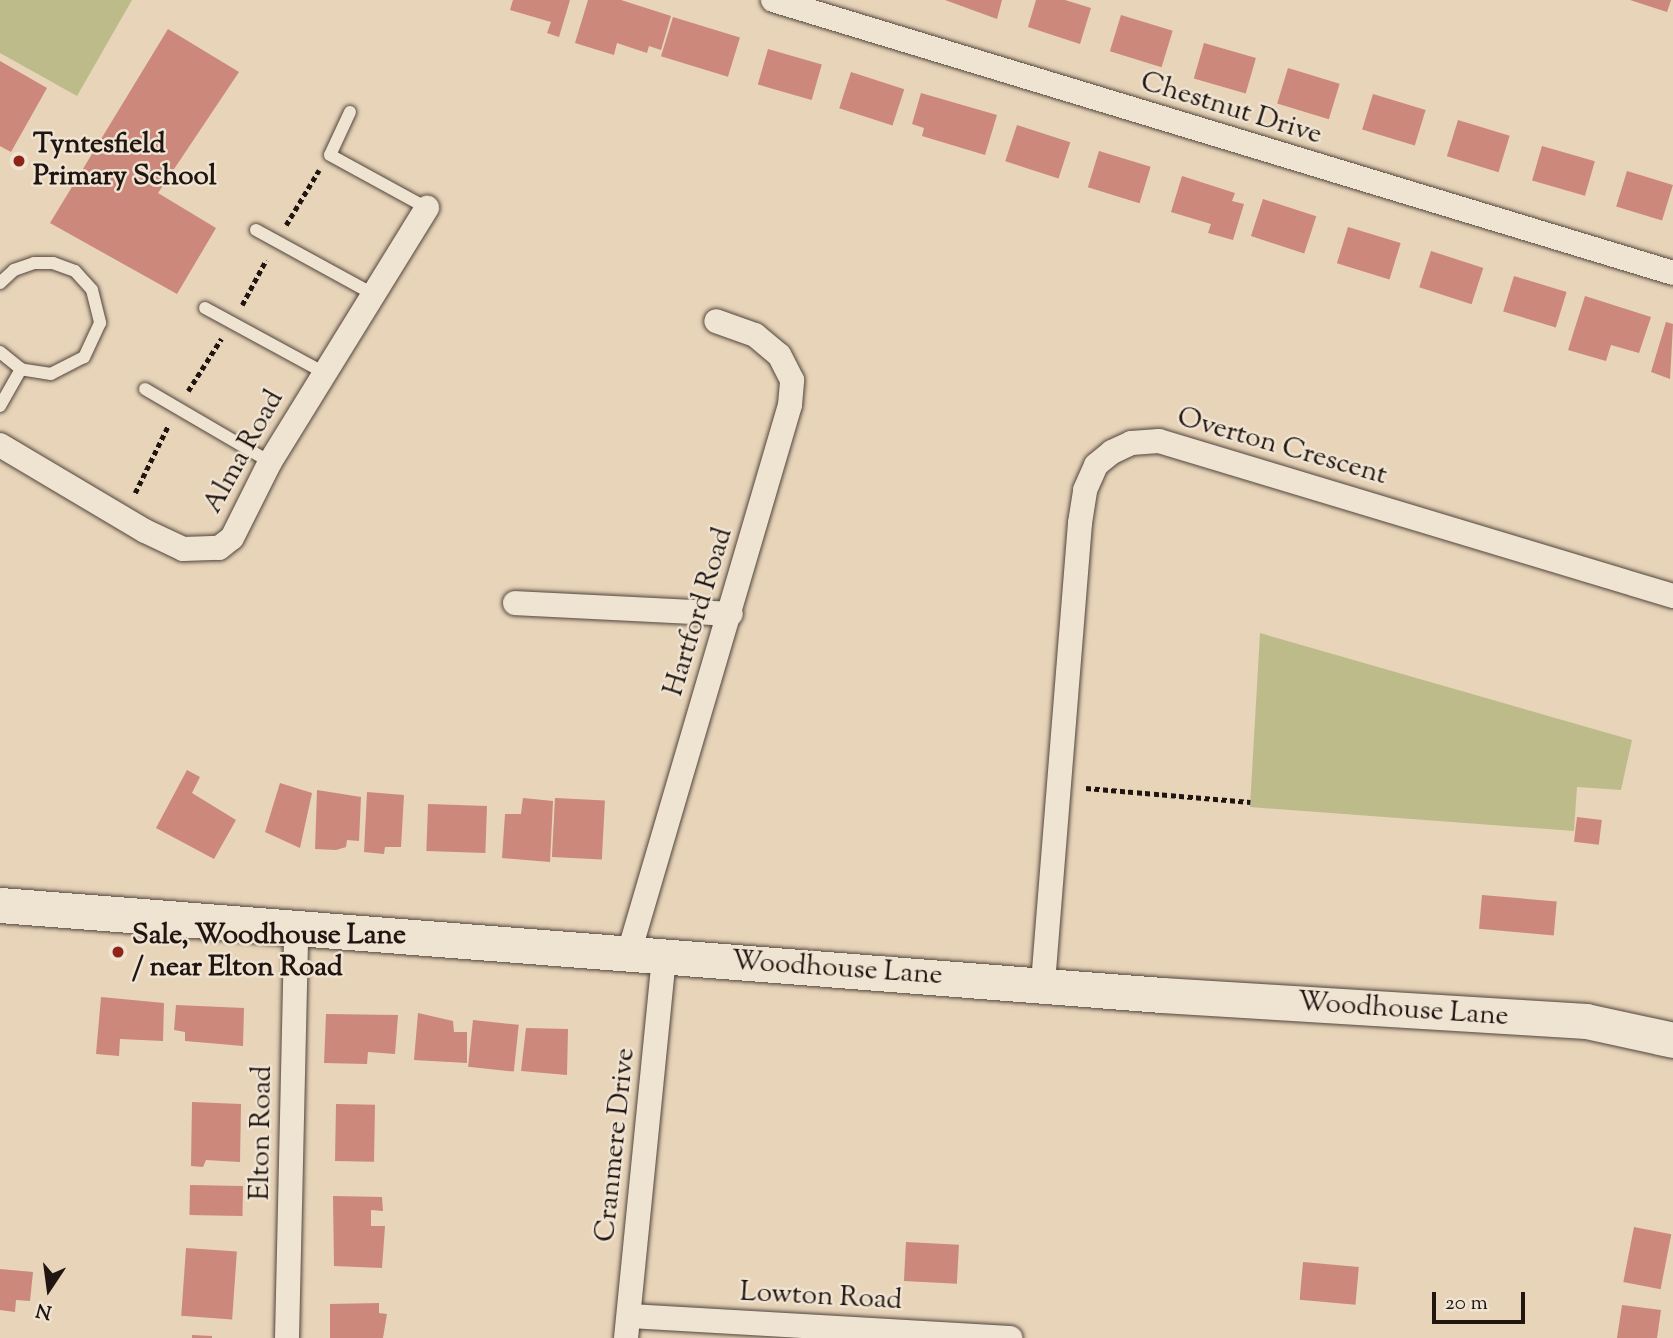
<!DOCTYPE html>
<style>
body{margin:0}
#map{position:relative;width:1673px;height:1338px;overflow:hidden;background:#e7d4b9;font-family:"Sorts Mill Goudy",serif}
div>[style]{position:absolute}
.green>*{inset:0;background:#bdbb8a}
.building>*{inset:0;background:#cc887a;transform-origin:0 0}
.path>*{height:4.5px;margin-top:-2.25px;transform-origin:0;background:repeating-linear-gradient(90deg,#201511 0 5px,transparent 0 8.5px)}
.roads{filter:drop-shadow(0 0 2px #52453b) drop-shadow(0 0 2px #52453b)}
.lane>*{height:12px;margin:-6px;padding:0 6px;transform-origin:6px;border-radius:6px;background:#efe3d2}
.street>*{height:24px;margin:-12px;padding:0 12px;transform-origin:12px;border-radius:12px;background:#efe3d2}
.secondary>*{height:35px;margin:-17.5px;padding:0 17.5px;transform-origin:17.5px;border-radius:17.5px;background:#efe3d2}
.dots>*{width:19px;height:19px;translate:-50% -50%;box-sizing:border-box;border:4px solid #efe3d2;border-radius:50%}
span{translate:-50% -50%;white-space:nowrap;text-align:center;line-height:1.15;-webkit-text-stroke:5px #efe3d2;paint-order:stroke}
.street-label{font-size:28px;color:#201511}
.poi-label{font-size:28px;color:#201511;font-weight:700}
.left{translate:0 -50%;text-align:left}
.north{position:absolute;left:14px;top:1254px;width:70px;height:70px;-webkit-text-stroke:5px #efe3d2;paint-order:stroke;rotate:193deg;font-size:19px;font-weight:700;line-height:28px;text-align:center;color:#201511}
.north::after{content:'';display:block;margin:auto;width:24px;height:32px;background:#201511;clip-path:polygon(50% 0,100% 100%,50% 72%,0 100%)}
.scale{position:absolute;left:1432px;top:1292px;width:93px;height:32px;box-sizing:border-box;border:4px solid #201511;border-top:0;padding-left:9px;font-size:21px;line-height:24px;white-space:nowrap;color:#201511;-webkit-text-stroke:5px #efe3d2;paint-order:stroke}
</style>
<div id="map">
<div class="green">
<i style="clip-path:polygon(0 0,132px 0,77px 96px,0 53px)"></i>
<i style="clip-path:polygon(1260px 633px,1632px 740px,1621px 790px,1577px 787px,1574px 831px,1250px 807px)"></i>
</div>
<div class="building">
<i style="clip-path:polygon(513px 0,570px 0,559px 37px,547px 33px,551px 22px,510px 10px)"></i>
<i style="clip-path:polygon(588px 0,621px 0,671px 16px,661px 50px,649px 46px,647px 53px,617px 43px,614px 55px,575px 43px)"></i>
<i style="clip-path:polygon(945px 0,1002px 0,997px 19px)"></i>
<i style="clip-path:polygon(1036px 0,1065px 0,1091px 8px,1080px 44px,1028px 27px)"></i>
<i style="clip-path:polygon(1630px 0,1671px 0,1667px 12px)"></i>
<i style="left:1121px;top:15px;width:54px;height:38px;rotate:17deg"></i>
<i style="left:673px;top:17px;width:70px;height:41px;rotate:17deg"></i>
<i style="clip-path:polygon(168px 29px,239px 72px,158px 193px,216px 228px,177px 294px,50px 223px)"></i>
<i style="left:1204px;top:43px;width:54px;height:37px;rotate:16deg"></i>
<i style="left:768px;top:49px;width:56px;height:37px;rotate:16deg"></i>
<i style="clip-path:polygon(0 61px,47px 88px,11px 152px,0 146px)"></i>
<i style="left:1288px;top:68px;width:54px;height:37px;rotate:17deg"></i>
<i style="left:851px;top:72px;width:56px;height:38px;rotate:18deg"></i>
<i style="clip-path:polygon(921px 93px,997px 115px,985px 155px,922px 136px,924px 128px,912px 124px)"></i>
<i style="left:1373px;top:94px;width:55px;height:37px;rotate:17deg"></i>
<i style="left:1458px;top:120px;width:54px;height:38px;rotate:17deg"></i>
<i style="left:1017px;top:125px;width:56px;height:38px;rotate:18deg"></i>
<i style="left:1542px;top:146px;width:55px;height:36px;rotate:16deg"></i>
<i style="left:1099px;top:151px;width:54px;height:38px;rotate:17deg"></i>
<i style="left:1627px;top:171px;width:48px;height:37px;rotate:17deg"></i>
<i style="clip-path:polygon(1182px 176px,1235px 193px,1232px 201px,1244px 204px,1233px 240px,1208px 233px,1211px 224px,1171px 212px)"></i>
<i style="left:1263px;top:199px;width:56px;height:39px;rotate:18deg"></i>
<i style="left:1348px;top:227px;width:55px;height:38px;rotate:17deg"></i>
<i style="left:1431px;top:251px;width:55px;height:38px;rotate:18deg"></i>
<i style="left:1514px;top:276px;width:55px;height:37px;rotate:17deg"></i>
<i style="clip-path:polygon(1585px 296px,1651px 317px,1639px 353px,1611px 345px,1606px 361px,1568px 350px)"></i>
<i style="clip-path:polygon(1666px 322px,1673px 324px,1670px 379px,1651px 372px)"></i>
<i style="clip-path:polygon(187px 770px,200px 777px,192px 793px,236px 820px,214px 859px,156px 828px)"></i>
<i style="clip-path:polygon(280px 783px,312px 793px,300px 848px,265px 832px)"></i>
<i style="clip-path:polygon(317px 790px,361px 797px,359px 841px,347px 840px,346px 847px,336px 850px,315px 849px)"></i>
<i style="clip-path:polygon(367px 792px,404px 795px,401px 847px,385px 847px,384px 854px,364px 852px)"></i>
<i style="clip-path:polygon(523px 798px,553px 801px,550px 862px,502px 858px,505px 814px,521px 814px)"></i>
<i style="left:555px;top:798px;width:50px;height:59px;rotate:3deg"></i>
<i style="left:428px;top:804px;width:59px;height:47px;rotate:2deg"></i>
<i style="left:1577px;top:817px;width:25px;height:25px;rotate:7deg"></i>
<i style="left:1482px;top:895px;width:75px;height:34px;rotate:5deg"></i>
<i style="clip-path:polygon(101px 997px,164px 1003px,163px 1041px,120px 1039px,119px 1056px,96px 1054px)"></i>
<i style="clip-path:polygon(176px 1005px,244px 1008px,243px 1046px,185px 1041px,185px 1032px,174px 1030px)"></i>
<i style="clip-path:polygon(418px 1013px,453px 1021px,454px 1032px,467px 1032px,467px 1063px,414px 1060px)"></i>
<i style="clip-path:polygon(326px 1014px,398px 1015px,395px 1054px,368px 1052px,367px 1064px,324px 1063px)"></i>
<i style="left:473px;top:1020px;width:46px;height:47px;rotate:6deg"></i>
<i style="clip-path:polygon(526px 1028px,568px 1029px,567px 1075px,521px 1071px)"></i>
<i style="clip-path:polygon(192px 1102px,241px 1104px,240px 1162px,206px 1160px,203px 1167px,191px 1166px)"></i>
<i style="left:336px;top:1104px;width:39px;height:57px;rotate:1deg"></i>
<i style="left:190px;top:1185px;width:53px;height:30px;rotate:1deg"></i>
<i style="clip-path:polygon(333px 1196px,382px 1197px,383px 1211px,371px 1210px,371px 1226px,385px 1226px,382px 1268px,334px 1266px)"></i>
<i style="left:1634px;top:1227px;width:38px;height:56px;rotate:11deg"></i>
<i style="left:906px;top:1242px;width:53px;height:39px;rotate:3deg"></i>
<i style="left:186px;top:1248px;width:51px;height:68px;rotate:4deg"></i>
<i style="left:1303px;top:1262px;width:56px;height:38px;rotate:5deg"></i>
<i style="clip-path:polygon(0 1269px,33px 1272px,30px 1301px,16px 1300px,15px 1312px,0 1310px)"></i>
<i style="clip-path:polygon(379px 1303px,379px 1313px,387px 1314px,383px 1338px,330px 1338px,330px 1304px)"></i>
<i style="clip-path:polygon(1622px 1305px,1661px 1310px,1657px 1338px,1617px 1338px)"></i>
<i style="clip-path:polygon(192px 1335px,212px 1336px,212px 1338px,192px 1338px)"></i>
</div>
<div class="path">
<i style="left:286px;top:225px;width:64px;rotate:-59deg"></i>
<i style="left:242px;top:305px;width:51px;rotate:-61.9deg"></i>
<i style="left:188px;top:391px;width:62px;rotate:-57.6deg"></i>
<i style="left:135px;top:493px;width:75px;rotate:-63.8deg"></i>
<i style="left:1086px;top:788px;width:165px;rotate:4.9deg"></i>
</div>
<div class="roads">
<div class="lane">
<i style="left:350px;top:112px;width:47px;rotate:114.9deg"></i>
<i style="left:330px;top:155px;width:111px;rotate:28.7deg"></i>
<i style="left:256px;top:230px;width:133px;rotate:28.7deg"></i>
<i style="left:0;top:283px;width:19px;rotate:-43deg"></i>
<i style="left:14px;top:270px;width:21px;rotate:-19deg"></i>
<i style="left:34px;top:263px;width:19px"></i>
<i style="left:53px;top:263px;width:23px;rotate:20deg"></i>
<i style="left:75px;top:271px;width:25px;rotate:48deg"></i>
<i style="left:92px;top:290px;width:34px;rotate:76deg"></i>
<i style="left:100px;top:323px;width:38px;rotate:115deg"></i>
<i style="left:84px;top:357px;width:37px;rotate:153deg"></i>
<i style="left:51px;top:374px;width:30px;rotate:-171deg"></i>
<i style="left:21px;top:369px;width:27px;rotate:-141deg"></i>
<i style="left:205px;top:308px;width:134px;rotate:28.5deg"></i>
<i style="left:145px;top:389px;width:145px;rotate:30.3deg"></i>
<i style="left:0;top:406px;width:43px;rotate:-60.4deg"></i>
</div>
<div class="street">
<i style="left:773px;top:0;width:940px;rotate:16.87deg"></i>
<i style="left:0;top:445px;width:169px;rotate:30.7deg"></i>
<i style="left:145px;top:531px;width:42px;rotate:25.3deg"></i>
<i style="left:183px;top:549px;width:36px;rotate:-2deg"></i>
<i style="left:219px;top:548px;width:16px;rotate:-38deg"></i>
<i style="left:232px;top:538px;width:85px;rotate:-63.4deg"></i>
<i style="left:270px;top:462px;width:299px;rotate:-58.3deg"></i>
<i style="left:515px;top:603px;width:216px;rotate:2.9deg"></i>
<i style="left:628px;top:956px;width:574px;rotate:-73.62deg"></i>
<i style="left:790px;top:405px;width:25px;rotate:-85deg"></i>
<i style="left:792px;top:380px;width:28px;rotate:-117deg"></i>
<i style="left:779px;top:355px;width:31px;rotate:-140deg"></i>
<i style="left:755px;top:335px;width:41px;rotate:-160.3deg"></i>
<i style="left:1043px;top:983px;width:461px;rotate:-85.4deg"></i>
<i style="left:1080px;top:523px;width:33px;rotate:-81deg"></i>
<i style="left:1085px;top:490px;width:27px;rotate:-66deg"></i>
<i style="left:1096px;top:465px;width:21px;rotate:-39deg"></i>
<i style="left:1112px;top:452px;width:21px;rotate:-25deg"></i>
<i style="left:1131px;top:443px;width:28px;rotate:-4deg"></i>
<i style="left:1159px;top:441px;width:537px;rotate:16.78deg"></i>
<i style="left:629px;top:1316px;width:382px;rotate:3.3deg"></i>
<i style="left:287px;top:1338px;width:410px;rotate:-88.7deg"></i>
<i style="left:626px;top:1338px;width:382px;rotate:-84.3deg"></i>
</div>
<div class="secondary">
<i style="left:0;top:905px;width:1165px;rotate:4.43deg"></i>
<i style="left:1162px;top:995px;width:425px;rotate:3.5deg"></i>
<i style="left:1586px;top:1021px;width:89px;rotate:12.3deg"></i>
</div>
</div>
<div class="dots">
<i style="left:19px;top:161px;background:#8f2418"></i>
<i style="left:118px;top:952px;background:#8f2418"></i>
</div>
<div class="street-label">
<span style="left:1231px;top:109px;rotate:17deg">Chestnut Drive</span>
<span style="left:1282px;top:447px;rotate:16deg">Overton Crescent</span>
<span style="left:244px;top:452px;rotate:-61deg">Alma Road</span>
<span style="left:699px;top:612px;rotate:-73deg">Hartford Road</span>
<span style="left:837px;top:969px;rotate:4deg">Woodhouse Lane</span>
<span style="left:1403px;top:1010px;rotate:4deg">Woodhouse Lane</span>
<span style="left:262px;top:1133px;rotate:-89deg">Elton Road</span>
<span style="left:616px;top:1145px;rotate:-84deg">Cranmere Drive</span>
<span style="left:821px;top:1297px;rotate:3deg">Lowton Road</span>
</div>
<div class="poi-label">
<span class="left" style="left:33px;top:161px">Tyntesfield<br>Primary School</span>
<span class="left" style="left:132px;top:952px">Sale, Woodhouse Lane<br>/ near Elton Road</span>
</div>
<div class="north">N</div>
<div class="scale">20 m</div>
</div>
